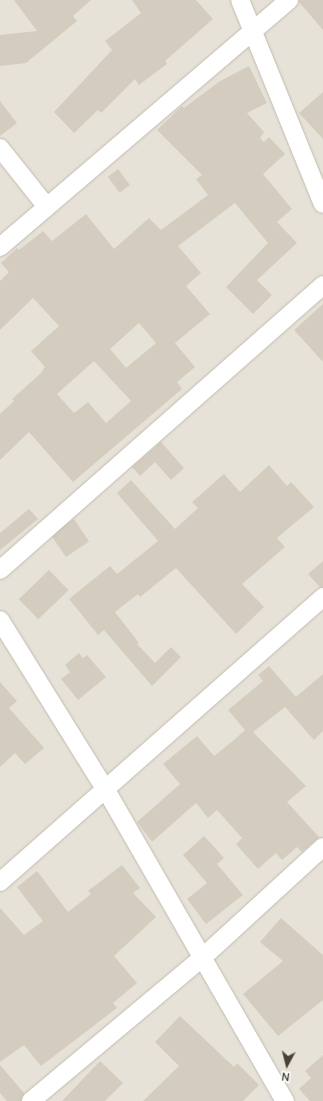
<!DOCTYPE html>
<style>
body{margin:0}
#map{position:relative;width:323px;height:1101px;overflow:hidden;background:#f3f0e9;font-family:Manrope,sans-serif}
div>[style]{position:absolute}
.residential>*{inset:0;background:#e7e2d8;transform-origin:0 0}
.building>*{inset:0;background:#d4ccbf;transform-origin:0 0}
.roads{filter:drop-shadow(0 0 1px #c1bbaf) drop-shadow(0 0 1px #c1bbaf)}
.minor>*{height:18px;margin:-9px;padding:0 9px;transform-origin:9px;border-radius:9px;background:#fff}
span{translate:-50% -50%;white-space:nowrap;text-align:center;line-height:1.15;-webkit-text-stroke:4px #fff;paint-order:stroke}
.north{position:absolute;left:267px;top:1045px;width:40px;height:40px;-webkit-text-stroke:3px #fff;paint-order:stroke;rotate:187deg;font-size:11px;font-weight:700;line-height:16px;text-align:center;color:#474138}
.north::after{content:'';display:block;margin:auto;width:14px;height:18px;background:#474138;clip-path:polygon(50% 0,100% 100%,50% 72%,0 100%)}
</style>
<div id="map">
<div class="residential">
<i style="left:0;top:0;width:323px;height:1101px"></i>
</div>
<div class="building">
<i style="clip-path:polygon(14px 0,91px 0,73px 16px,77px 21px,26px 63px,0 66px,0 35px,37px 31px)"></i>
<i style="clip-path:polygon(132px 0,196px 0,213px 19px,165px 61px,167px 64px,139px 85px,135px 79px,101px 113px,98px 110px,74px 133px,54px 112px,112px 50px,105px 41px,141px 13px)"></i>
<i style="clip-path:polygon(299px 0,323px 0,323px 30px,299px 2px)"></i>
<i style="clip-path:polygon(evenodd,249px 66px,267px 103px,247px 113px,264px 132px,260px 138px,264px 142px,269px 137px,285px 154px,263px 174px,292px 209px,277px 222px,297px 243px,257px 280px,272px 295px,253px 314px,226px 287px,268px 243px,235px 203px,178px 246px,201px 273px,186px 286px,210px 314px,175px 343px,195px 367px,177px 382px,182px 389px,73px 482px,29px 432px,0 460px,0 414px,14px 401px,12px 399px,41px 373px,45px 367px,31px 351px,59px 326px,33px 298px,0 330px,0 281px,9px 272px,1px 263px,17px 248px,19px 250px,43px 231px,52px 241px,86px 214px,114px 249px,149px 218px,161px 230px,208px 195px,196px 179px,202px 175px,157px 130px,182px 106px,184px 108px,220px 81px,249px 66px,139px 323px,156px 343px,126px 368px,110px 349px,139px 323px,249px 66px,94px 361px,131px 401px,106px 423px,88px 402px,74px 413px,57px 394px,94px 361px)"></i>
<i style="clip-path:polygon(323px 92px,323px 139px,299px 113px)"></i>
<i style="clip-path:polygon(0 101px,17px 123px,0 136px)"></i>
<i style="left:118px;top:169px;width:20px;height:13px;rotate:53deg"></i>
<i style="clip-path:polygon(323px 304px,323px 362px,294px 330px)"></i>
<i style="clip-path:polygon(161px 442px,184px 468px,171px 480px,155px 462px,140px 476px,132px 467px)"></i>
<i style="clip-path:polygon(269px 465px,287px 486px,291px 482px,314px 507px,277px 538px,285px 547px,242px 584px,264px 607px,236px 634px,176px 568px,140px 597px,138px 594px,115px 612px,139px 643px,137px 644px,155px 663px,171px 647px,181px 657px,152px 686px,104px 630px,98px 635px,69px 599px,110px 566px,117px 574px,158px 541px,117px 493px,131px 480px,175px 529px,198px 508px,192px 502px,224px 474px,240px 492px)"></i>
<i style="clip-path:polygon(29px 509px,38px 519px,0 550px,0 533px)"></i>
<i style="left:74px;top:519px;width:27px;height:28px;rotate:56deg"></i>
<i style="clip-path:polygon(323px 561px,323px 587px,320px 587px,308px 574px)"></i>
<i style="left:49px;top:570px;width:28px;height:42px;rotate:46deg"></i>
<i style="clip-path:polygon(79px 653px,83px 658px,87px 655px,106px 677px,78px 700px,61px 679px,70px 672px,65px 665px)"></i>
<i style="clip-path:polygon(269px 666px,296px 697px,323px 674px,323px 731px,314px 740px,285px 707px,253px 732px,306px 786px,287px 802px,319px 837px,302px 852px,297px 847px,282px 860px,276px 853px,258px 869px,236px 844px,242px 838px,217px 810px,208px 818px,196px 803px,152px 842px,137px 822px,180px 784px,163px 764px,197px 736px,214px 756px,234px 740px,245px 730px,228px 710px,263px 681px,258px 675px)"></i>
<i style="clip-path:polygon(0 682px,17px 701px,9px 708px,44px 748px,25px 764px,15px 753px,0 767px)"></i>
<i style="clip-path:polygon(204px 836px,224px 858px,217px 864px,243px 895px,206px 924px,187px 899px,207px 883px,183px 855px)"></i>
<i style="clip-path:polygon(122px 865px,140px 888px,133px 893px,156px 917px,114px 956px,137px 983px,113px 1003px,117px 1008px,41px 1066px,24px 1045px,0 1062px,0 908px,24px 935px,43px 921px,17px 887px,37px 871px,68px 912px,91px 894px,88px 891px)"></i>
<i style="clip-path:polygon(281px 918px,323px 955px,323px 1000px,278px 1036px,243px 994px,283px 961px,260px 942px)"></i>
<i style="clip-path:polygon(180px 1016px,234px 1067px,237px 1063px,259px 1085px,243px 1101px,143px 1101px,179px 1066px,155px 1042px)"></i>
<i style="clip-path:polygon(323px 1055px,323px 1101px,310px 1101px,299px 1089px,311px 1078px,305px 1071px)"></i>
<i style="clip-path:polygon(100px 1061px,123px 1083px,105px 1101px,62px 1101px)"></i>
<i style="clip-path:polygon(0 1065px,24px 1093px,21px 1101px,7px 1101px,0 1093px)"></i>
</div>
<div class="roads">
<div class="minor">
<i style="left:240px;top:0;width:220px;rotate:67.9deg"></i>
<i style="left:0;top:148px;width:75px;rotate:51.5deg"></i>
<i style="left:0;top:247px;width:380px;rotate:-40.5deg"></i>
<i style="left:0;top:570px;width:431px;rotate:-41.4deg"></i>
<i style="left:0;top:620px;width:200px;rotate:58.1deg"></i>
<i style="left:106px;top:790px;width:359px;rotate:60.1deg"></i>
<i style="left:0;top:882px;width:431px;rotate:-41.4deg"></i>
<i style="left:31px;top:1101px;width:223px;rotate:-39.9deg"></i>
<i style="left:202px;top:958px;width:164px;rotate:-42.5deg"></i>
</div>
</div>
<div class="north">N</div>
</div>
